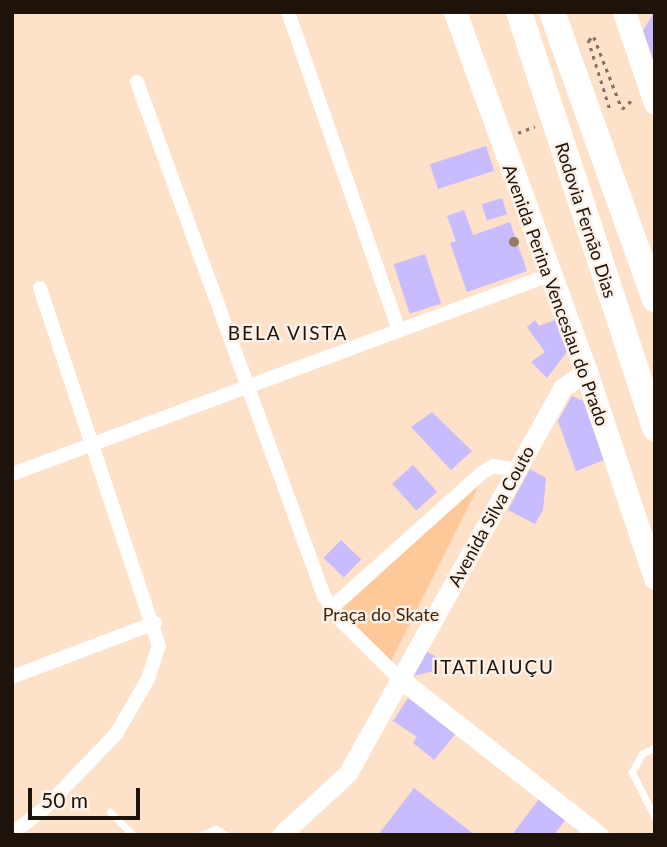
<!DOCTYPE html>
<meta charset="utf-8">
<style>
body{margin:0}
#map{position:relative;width:667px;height:847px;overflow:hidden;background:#fde1c8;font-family:Lato,sans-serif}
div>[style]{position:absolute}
.green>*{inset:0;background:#fec898}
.building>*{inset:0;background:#c8bbfe;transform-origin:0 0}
.path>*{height:2.5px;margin-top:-1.25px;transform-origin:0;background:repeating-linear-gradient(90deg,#837161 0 3.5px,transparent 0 8.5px)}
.lane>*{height:7px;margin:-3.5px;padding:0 3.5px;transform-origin:3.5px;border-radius:3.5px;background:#fff}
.street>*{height:14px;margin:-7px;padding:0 7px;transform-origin:7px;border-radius:7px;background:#fff}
.secondary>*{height:19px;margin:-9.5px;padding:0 9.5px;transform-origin:9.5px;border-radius:9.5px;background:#fff}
.primary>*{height:23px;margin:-11.5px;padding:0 11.5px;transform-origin:11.5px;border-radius:11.5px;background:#fff}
.highway>*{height:26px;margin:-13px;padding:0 13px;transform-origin:13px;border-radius:13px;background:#fff}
.trees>*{width:10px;height:10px;margin:-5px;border-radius:50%;background:#947b63}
span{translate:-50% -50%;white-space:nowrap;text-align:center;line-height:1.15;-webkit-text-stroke:5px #fdf1e8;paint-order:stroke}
.street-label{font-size:18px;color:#1d130b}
.park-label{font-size:18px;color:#3f2711}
.neighbourhood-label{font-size:19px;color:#1d130b;letter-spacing:2px}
.frame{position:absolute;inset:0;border:14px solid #1d130b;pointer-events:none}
.scale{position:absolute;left:28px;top:788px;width:112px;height:32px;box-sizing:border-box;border:4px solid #1d130b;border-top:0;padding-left:9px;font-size:21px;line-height:24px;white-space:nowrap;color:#1d130b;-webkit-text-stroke:5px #fdf1e8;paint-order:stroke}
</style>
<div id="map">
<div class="green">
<i style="clip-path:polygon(480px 483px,390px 663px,340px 611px)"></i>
</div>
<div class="building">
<i style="clip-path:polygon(654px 12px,655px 12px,654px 62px,643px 31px)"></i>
<i style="left:486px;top:146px;width:26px;height:59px;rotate:72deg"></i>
<i style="left:502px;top:198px;width:17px;height:21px;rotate:73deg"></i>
<i style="clip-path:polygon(464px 210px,473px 235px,510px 222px,527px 271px,467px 292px,450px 243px,456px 241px,447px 216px)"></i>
<i style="left:425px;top:254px;width:52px;height:33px;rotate:72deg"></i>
<i style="clip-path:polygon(535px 320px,539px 326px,555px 320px,567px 352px,547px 378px,531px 362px,545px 352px,527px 327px)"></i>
<i style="clip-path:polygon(572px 396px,583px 401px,604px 460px,576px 471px,558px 421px)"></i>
<i style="clip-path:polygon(432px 412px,472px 451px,451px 470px,411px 427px)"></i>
<i style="left:413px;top:465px;width:36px;height:28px;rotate:48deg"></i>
<i style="clip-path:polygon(530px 469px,546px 478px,543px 510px,535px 524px,508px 510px)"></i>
<i style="left:341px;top:540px;width:28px;height:25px;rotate:44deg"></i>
<i style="clip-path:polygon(423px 650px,435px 656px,438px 670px,409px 677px)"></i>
<i style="clip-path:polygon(408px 698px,414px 698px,457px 732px,434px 760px,413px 743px,417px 737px,393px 721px)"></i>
<i style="clip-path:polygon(414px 788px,475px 835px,378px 835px)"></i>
<i style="clip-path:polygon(539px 799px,566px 819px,554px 835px,512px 835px)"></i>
</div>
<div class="path">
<i style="left:609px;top:108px;width:71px;rotate:-107.2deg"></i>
<i style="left:588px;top:40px;width:7px;rotate:-27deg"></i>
<i style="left:594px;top:37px;width:77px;rotate:68.7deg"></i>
<i style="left:622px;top:109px;width:15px;rotate:-42deg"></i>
<i style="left:518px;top:133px;width:18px;rotate:-22deg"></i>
</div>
<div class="lane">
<i style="left:655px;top:747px;width:15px;rotate:152deg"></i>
<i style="left:642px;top:754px;width:21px;rotate:119deg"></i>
<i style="left:632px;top:772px;width:51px;rotate:63.4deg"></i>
<i style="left:110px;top:812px;width:33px;rotate:45deg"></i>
<i style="left:201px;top:835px;width:16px;rotate:-22deg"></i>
<i style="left:216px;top:829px;width:12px;rotate:31deg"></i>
</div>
<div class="street">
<i style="left:288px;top:12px;width:338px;rotate:70.8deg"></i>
<i style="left:137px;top:82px;width:547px;rotate:70.01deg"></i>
<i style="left:324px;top:596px;width:33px;rotate:55deg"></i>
<i style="left:343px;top:623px;width:80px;rotate:44.5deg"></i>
<i style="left:12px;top:474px;width:573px;rotate:-20.33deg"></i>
<i style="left:331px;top:608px;width:204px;rotate:-41.8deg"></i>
<i style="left:483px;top:472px;width:13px;rotate:-29deg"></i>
<i style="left:494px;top:466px;width:22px;rotate:10deg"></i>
<i style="left:12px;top:677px;width:153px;rotate:-20.7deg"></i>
<i style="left:12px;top:834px;width:42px;rotate:-38.2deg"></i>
<i style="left:45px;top:808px;width:103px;rotate:-46.2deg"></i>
<i style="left:116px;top:734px;width:64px;rotate:-59.8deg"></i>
<i style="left:148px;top:679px;width:35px;rotate:-72deg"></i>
<i style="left:159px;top:646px;width:377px;rotate:-108.4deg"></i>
</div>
<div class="secondary">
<i style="left:400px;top:679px;width:253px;rotate:38.1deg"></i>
<i style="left:281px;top:835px;width:91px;rotate:-42.8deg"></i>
<i style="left:348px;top:773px;width:440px;rotate:-60.9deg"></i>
<i style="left:562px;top:388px;width:29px;rotate:-34deg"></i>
</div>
<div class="primary">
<i style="left:455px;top:12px;width:383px;rotate:70deg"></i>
<i style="left:586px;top:372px;width:217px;rotate:71.5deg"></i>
<i style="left:624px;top:12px;width:96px;rotate:71.2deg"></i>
</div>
<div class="highway">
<i style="left:519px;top:12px;width:438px;rotate:71.9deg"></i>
<i style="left:552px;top:12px;width:305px;rotate:70.3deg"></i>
</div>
<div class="trees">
<i style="left:514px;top:242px"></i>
</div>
<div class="street-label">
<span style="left:586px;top:220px;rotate:72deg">Rodovia Fernão Dias</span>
<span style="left:556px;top:295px;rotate:70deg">Avenida Perina Venceslau do Prado</span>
<span style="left:491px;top:516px;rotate:-61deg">Avenida Silva Couto</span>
</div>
<div class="park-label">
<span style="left:381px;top:614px">Praça do Skate</span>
</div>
<div class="neighbourhood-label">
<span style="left:288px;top:333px">BELA VISTA</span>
<span style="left:494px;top:667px">ITATIAIUÇU</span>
</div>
<div class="frame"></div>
<div class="scale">50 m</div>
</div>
